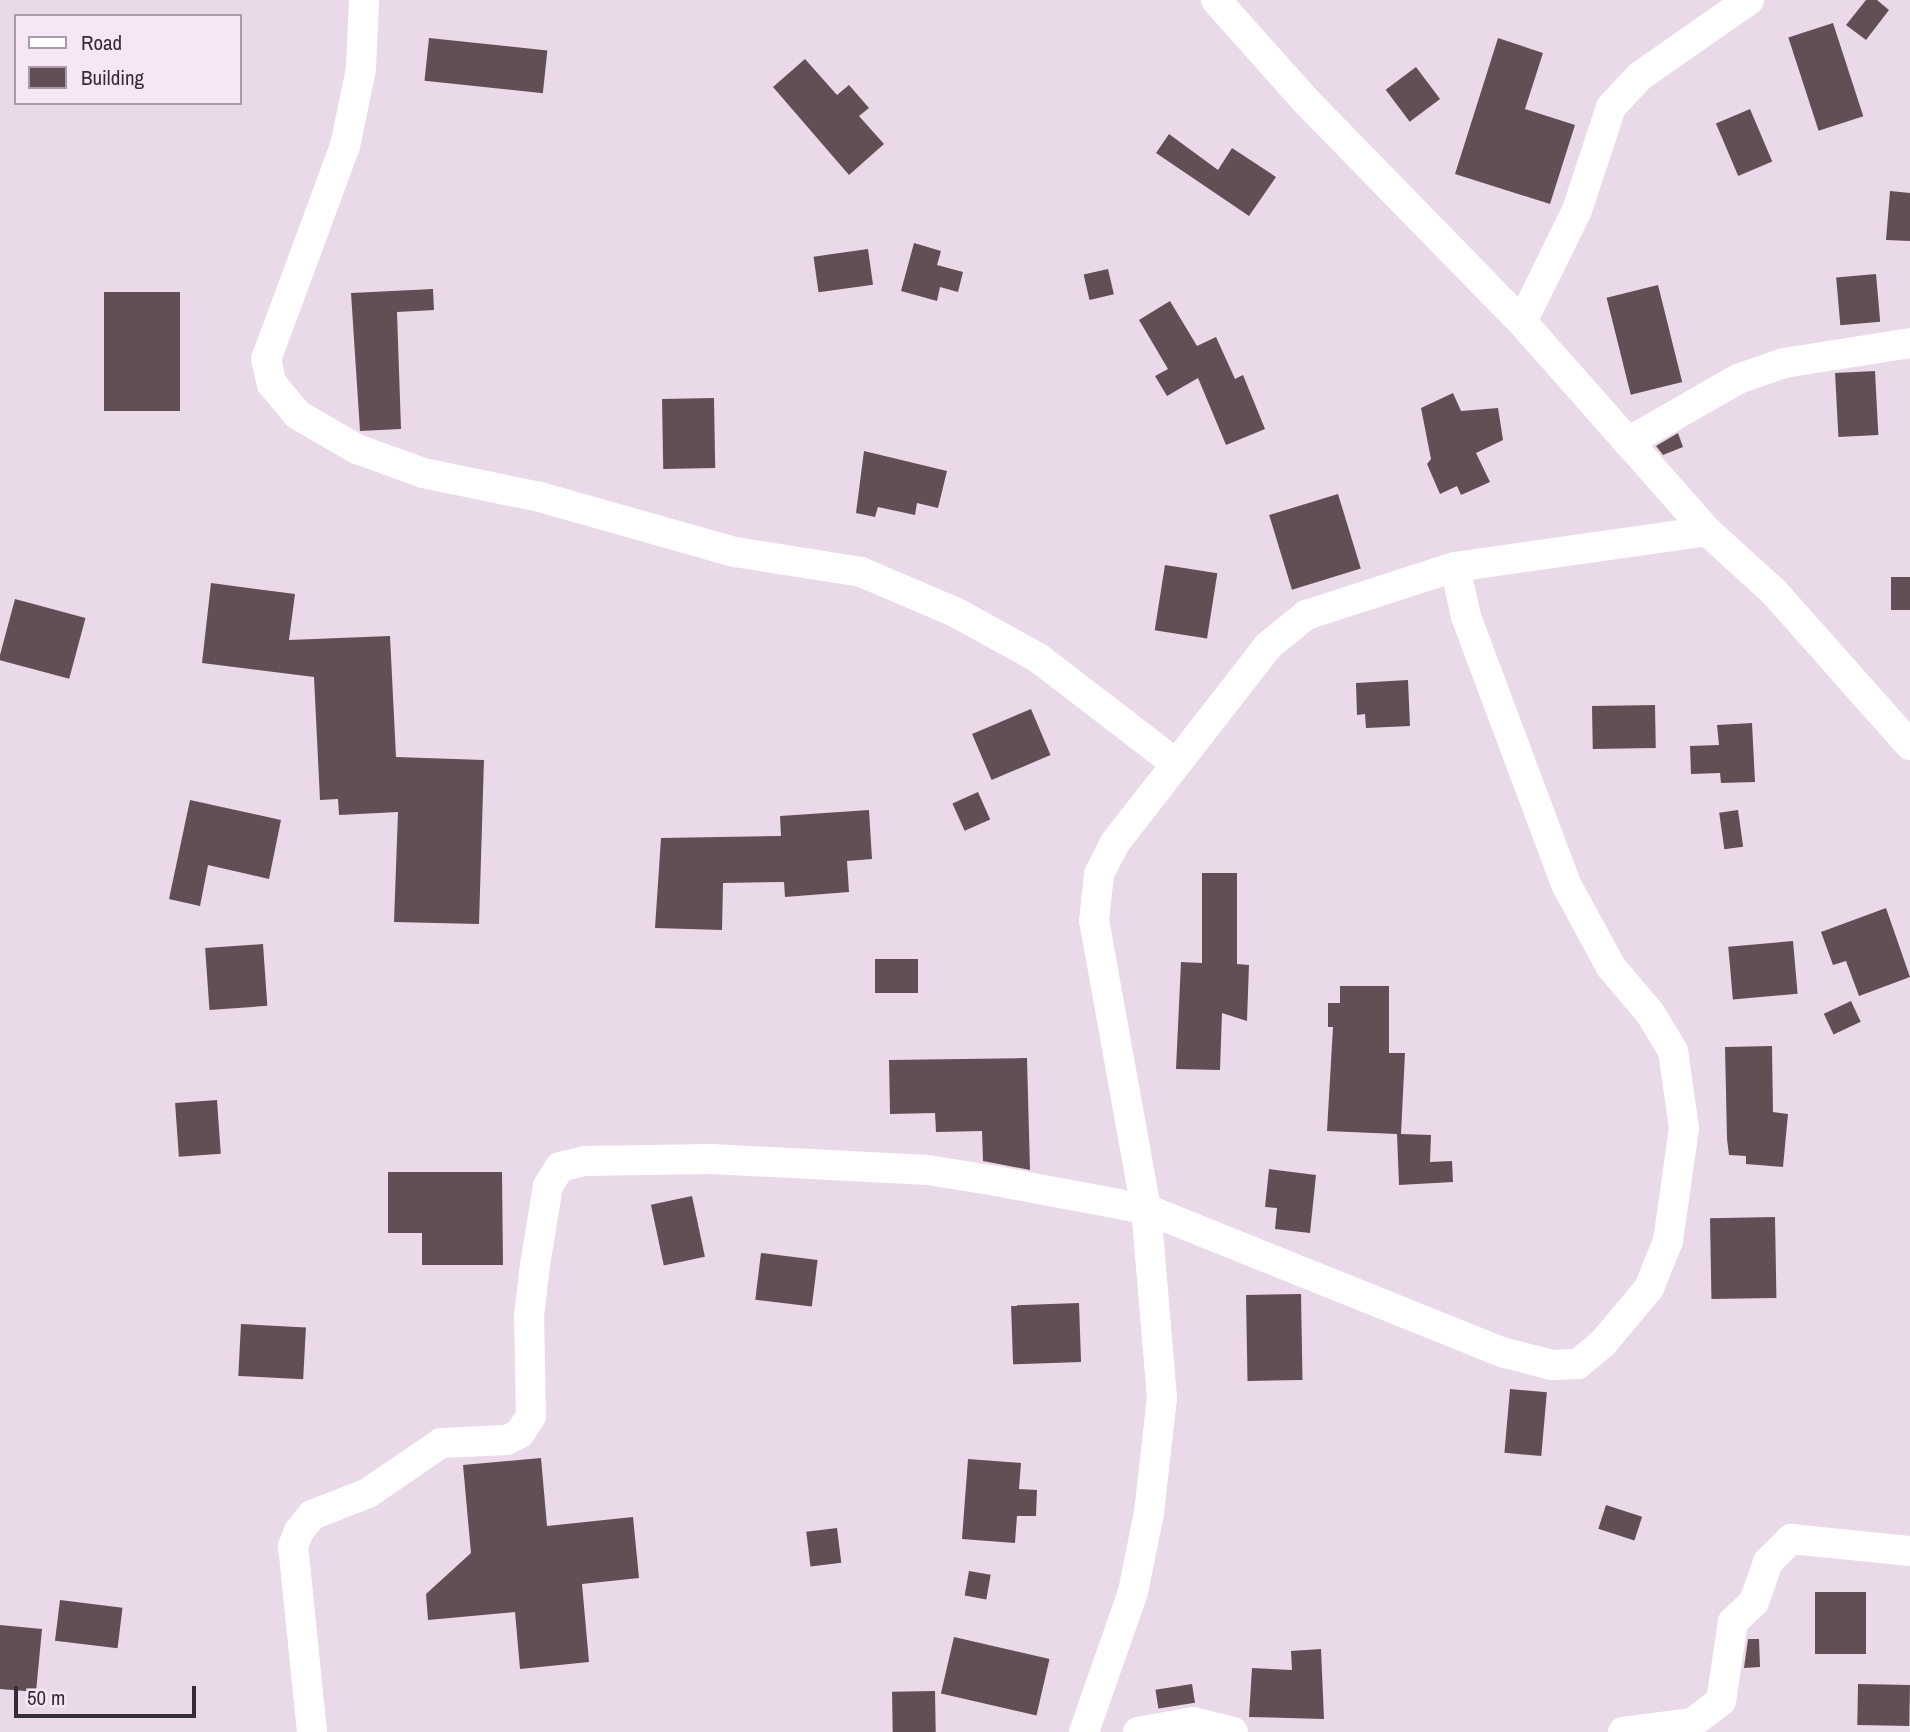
<!DOCTYPE html>
<style>
body{margin:0}
#map{position:relative;width:1910px;height:1732px;overflow:hidden;background:#ead9e8;font-family:"Archivo Narrow",sans-serif}
div>[style]{position:absolute}
.building>*{inset:0;background:#624f56;transform-origin:0 0}
.minor>*{height:30px;margin:-15px;padding:0 15px;transform-origin:15px;border-radius:15px;background:#fff}
span{translate:-50% -50%;white-space:nowrap;text-align:center;line-height:1.15;-webkit-text-stroke:7px #f7e6f5;paint-order:stroke}
.legend{position:absolute;left:14px;top:14px;width:228px;height:91px;box-sizing:border-box;background:#f7e6f5;border:2px solid #a99ca8;margin:0;padding:9px 12px;list-style:none;font-size:21px;color:#352e34}
.legend li{display:flex;align-items:center;gap:14px;height:35px}
.legend b{width:35px;border:2px solid #a99ca8}
.scale{position:absolute;left:14px;top:1686px;width:182px;height:32px;box-sizing:border-box;border:4px solid #352e34;border-top:0;padding-left:9px;font-size:21px;line-height:24px;white-space:nowrap;color:#352e34;-webkit-text-stroke:5px #f7e6f5;paint-order:stroke}
</style>
<div id="map">
<div class="building">
<i style="clip-path:polygon(1866px 0,1877px 0,1889px 10px,1866px 40px,1846px 25px)"></i>
<i style="left:1833px;top:23px;width:98px;height:47px;rotate:72deg"></i>
<i style="left:429px;top:38px;width:119px;height:43px;rotate:6deg"></i>
<i style="clip-path:polygon(1498px 38px,1543px 53px,1525px 109px,1575px 125px,1550px 204px,1455px 174px)"></i>
<i style="clip-path:polygon(805px 59px,837px 95px,849px 85px,869px 108px,859px 116px,884px 144px,849px 175px,773px 87px)"></i>
<i style="left:1416px;top:67px;width:40px;height:38px;rotate:53deg"></i>
<i style="left:1750px;top:109px;width:57px;height:37px;rotate:67deg"></i>
<i style="clip-path:polygon(1169px 134px,1218px 170px,1232px 148px,1276px 177px,1249px 216px,1156px 153px)"></i>
<i style="clip-path:polygon(1890px 191px,1910px 193px,1910px 241px,1886px 240px)"></i>
<i style="clip-path:polygon(914px 243px,941px 251px,937px 265px,963px 272px,958px 292px,940px 287px,937px 301px,901px 291px)"></i>
<i style="left:868px;top:249px;width:36px;height:55px;rotate:82deg"></i>
<i style="left:1108px;top:269px;width:26px;height:25px;rotate:77deg"></i>
<i style="left:1876px;top:274px;width:48px;height:40px;rotate:85deg"></i>
<i style="left:1658px;top:285px;width:100px;height:53px;rotate:76deg"></i>
<i style="clip-path:polygon(433px 289px,434px 310px,397px 312px,401px 429px,360px 431px,351px 293px)"></i>
<i style="left:180px;top:292px;width:119px;height:76px;rotate:90deg"></i>
<i style="clip-path:polygon(1170px 301px,1197px 346px,1216px 337px,1235px 379px,1243px 375px,1265px 429px,1226px 445px,1198px 378px,1167px 396px,1155px 376px,1168px 369px,1139px 320px)"></i>
<i style="left:1875px;top:371px;width:64px;height:40px;rotate:87deg"></i>
<i style="clip-path:polygon(1453px 393px,1461px 411px,1498px 408px,1503px 440px,1476px 453px,1490px 482px,1461px 495px,1457px 486px,1440px 494px,1427px 464px,1431px 459px,1421px 408px)"></i>
<i style="left:714px;top:398px;width:70px;height:52px;rotate:89deg"></i>
<i style="clip-path:polygon(1678px 433px,1683px 447px,1663px 455px,1656px 446px)"></i>
<i style="clip-path:polygon(864px 451px,947px 471px,938px 508px,917px 503px,915px 515px,878px 507px,875px 517px,856px 513px)"></i>
<i style="left:1338px;top:494px;width:78px;height:72px;rotate:73deg"></i>
<i style="left:1165px;top:565px;width:53px;height:66px;rotate:9deg"></i>
<i style="left:1891px;top:577px;width:19px;height:33px"></i>
<i style="clip-path:polygon(211px 583px,295px 594px,289px 640px,390px 636px,396px 757px,484px 760px,479px 924px,394px 922px,398px 812px,339px 815px,338px 799px,320px 800px,314px 677px,202px 663px)"></i>
<i style="left:15px;top:599px;width:73px;height:63px;rotate:15deg"></i>
<i style="clip-path:polygon(1408px 680px,1410px 726px,1366px 728px,1365px 714px,1357px 715px,1356px 683px)"></i>
<i style="left:1655px;top:705px;width:43px;height:63px;rotate:89deg"></i>
<i style="left:1031px;top:709px;width:50px;height:64px;rotate:67deg"></i>
<i style="clip-path:polygon(1752px 723px,1755px 782px,1721px 783px,1720px 773px,1691px 774px,1690px 746px,1719px 745px,1717px 725px)"></i>
<i style="left:978px;top:792px;width:30px;height:28px;rotate:66deg"></i>
<i style="clip-path:polygon(190px 800px,281px 820px,269px 879px,208px 865px,200px 906px,169px 899px)"></i>
<i style="clip-path:polygon(869px 810px,872px 859px,847px 861px,849px 892px,785px 897px,784px 882px,723px 883px,722px 930px,655px 928px,661px 838px,781px 836px,780px 816px)"></i>
<i style="left:1738px;top:810px;width:37px;height:19px;rotate:82deg"></i>
<i style="clip-path:polygon(1202px 873px,1237px 873px,1237px 964px,1249px 965px,1247px 1021px,1222px 1013px,1220px 1070px,1176px 1069px,1181px 962px,1202px 963px)"></i>
<i style="clip-path:polygon(1886px 908px,1910px 977px,1859px 996px,1846px 961px,1833px 965px,1821px 932px)"></i>
<i style="left:1793px;top:941px;width:53px;height:65px;rotate:85deg"></i>
<i style="left:263px;top:944px;width:62px;height:58px;rotate:86deg"></i>
<i style="left:875px;top:959px;width:43px;height:34px"></i>
<i style="clip-path:polygon(1340px 986px,1389px 986px,1389px 1053px,1405px 1053px,1401px 1134px,1431px 1135px,1430px 1162px,1452px 1161px,1453px 1182px,1399px 1185px,1397px 1134px,1327px 1131px,1333px 1027px,1328px 1027px,1328px 1003px,1340px 1003px)"></i>
<i style="left:1851px;top:1001px;width:23px;height:30px;rotate:65deg"></i>
<i style="clip-path:polygon(1772px 1046px,1773px 1112px,1788px 1114px,1783px 1167px,1746px 1164px,1746px 1156px,1729px 1155px,1727px 1139px,1725px 1047px)"></i>
<i style="clip-path:polygon(1027px 1058px,1030px 1170px,983px 1161px,982px 1131px,936px 1132px,935px 1113px,890px 1114px,889px 1060px)"></i>
<i style="left:217px;top:1100px;width:54px;height:42px;rotate:86deg"></i>
<i style="clip-path:polygon(1269px 1169px,1316px 1175px,1310px 1233px,1275px 1229px,1277px 1208px,1265px 1207px)"></i>
<i style="clip-path:polygon(388px 1172px,502px 1172px,503px 1265px,422px 1265px,422px 1233px,388px 1233px)"></i>
<i style="left:692px;top:1196px;width:62px;height:42px;rotate:78deg"></i>
<i style="left:1775px;top:1217px;width:81px;height:65px;rotate:89deg"></i>
<i style="left:761px;top:1253px;width:57px;height:47px;rotate:7deg"></i>
<i style="left:1301px;top:1294px;width:86px;height:55px;rotate:89deg"></i>
<i style="left:1079px;top:1303px;width:59px;height:68px;rotate:88deg"></i>
<i style="left:241px;top:1324px;width:65px;height:52px;rotate:3deg"></i>
<i style="left:1510px;top:1389px;width:37px;height:64px;rotate:5deg"></i>
<i style="clip-path:polygon(541px 1458px,547px 1526px,633px 1517px,639px 1578px,582px 1584px,589px 1662px,520px 1669px,515px 1612px,428px 1620px,426px 1594px,471px 1553px,463px 1465px)"></i>
<i style="clip-path:polygon(968px 1459px,1021px 1463px,1019px 1489px,1037px 1490px,1036px 1516px,1017px 1516px,1015px 1543px,962px 1539px)"></i>
<i style="left:1606px;top:1505px;width:38px;height:25px;rotate:18deg"></i>
<i style="left:837px;top:1528px;width:35px;height:31px;rotate:83deg"></i>
<i style="left:969px;top:1571px;width:22px;height:25px;rotate:10deg"></i>
<i style="left:1815px;top:1592px;width:51px;height:62px"></i>
<i style="left:60px;top:1600px;width:63px;height:41px;rotate:7deg"></i>
<i style="clip-path:polygon(0 1625px,42px 1629px,36px 1692px,0 1689px)"></i>
<i style="left:954px;top:1637px;width:98px;height:58px;rotate:13deg"></i>
<i style="clip-path:polygon(1748px 1639px,1759px 1639px,1760px 1667px,1744px 1668px)"></i>
<i style="clip-path:polygon(1321px 1649px,1324px 1719px,1249px 1717px,1252px 1668px,1292px 1670px,1291px 1651px)"></i>
<i style="left:1192px;top:1684px;width:19px;height:37px;rotate:81deg"></i>
<i style="left:1858px;top:1684px;width:52px;height:41px;rotate:1deg"></i>
<i style="left:935px;top:1691px;width:41px;height:43px;rotate:89deg"></i>
</div>
<div class="minor">
<i style="left:364px;top:0;width:69px;rotate:92.5deg"></i>
<i style="left:361px;top:69px;width:79px;rotate:101.7deg"></i>
<i style="left:345px;top:146px;width:227px;rotate:110.3deg"></i>
<i style="left:266px;top:359px;width:26px;rotate:77deg"></i>
<i style="left:272px;top:384px;width:40px;rotate:50deg"></i>
<i style="left:298px;top:415px;width:68px;rotate:30deg"></i>
<i style="left:357px;top:449px;width:70px;rotate:20deg"></i>
<i style="left:423px;top:473px;width:119px;rotate:11.6deg"></i>
<i style="left:540px;top:497px;width:203px;rotate:15.8deg"></i>
<i style="left:735px;top:552px;width:128px;rotate:9deg"></i>
<i style="left:861px;top:572px;width:102px;rotate:23.1deg"></i>
<i style="left:955px;top:612px;width:94px;rotate:28.8deg"></i>
<i style="left:1037px;top:657px;width:174px;rotate:37.5deg"></i>
<i style="left:1216px;top:0;width:134px;rotate:48.3deg"></i>
<i style="left:1305px;top:100px;width:310px;rotate:45.7deg"></i>
<i style="left:1522px;top:322px;width:279px;rotate:48.5deg"></i>
<i style="left:1707px;top:531px;width:91px;rotate:42.3deg"></i>
<i style="left:1774px;top:592px;width:205px;rotate:48.4deg"></i>
<i style="left:1522px;top:322px;width:125px;rotate:-63.8deg"></i>
<i style="left:1577px;top:210px;width:108px;rotate:-71.7deg"></i>
<i style="left:1611px;top:107px;width:42px;rotate:-46.9deg"></i>
<i style="left:1640px;top:76px;width:133px;rotate:-34.9deg"></i>
<i style="left:1628px;top:442px;width:127px;rotate:-29.8deg"></i>
<i style="left:1738px;top:379px;width:49px;rotate:-19.2deg"></i>
<i style="left:1784px;top:363px;width:128px;rotate:-9deg"></i>
<i style="left:312px;top:1732px;width:187px;rotate:-95.8deg"></i>
<i style="left:293px;top:1546px;width:16px;rotate:-68deg"></i>
<i style="left:299px;top:1531px;width:21px;rotate:-51deg"></i>
<i style="left:312px;top:1515px;width:60px;rotate:-21.4deg"></i>
<i style="left:368px;top:1493px;width:88px;rotate:-34.4deg"></i>
<i style="left:441px;top:1443px;width:66px;rotate:-2.6deg"></i>
<i style="left:507px;top:1440px;width:15px;rotate:-28deg"></i>
<i style="left:520px;top:1433px;width:20px;rotate:-57deg"></i>
<i style="left:531px;top:1416px;width:100px;rotate:-91.1deg"></i>
<i style="left:529px;top:1316px;width:51px;rotate:-83.3deg"></i>
<i style="left:535px;top:1265px;width:80px;rotate:-80.7deg"></i>
<i style="left:548px;top:1186px;width:22px;rotate:-58deg"></i>
<i style="left:560px;top:1167px;width:25px;rotate:-14deg"></i>
<i style="left:584px;top:1161px;width:127px;rotate:-0.9deg"></i>
<i style="left:711px;top:1159px;width:217px;rotate:2.9deg"></i>
<i style="left:928px;top:1170px;width:69px;rotate:9.2deg"></i>
<i style="left:996px;top:1181px;width:153px;rotate:10.6deg"></i>
<i style="left:1146px;top:1209px;width:387px;rotate:21.9deg"></i>
<i style="left:1505px;top:1353px;width:49px;rotate:14.3deg"></i>
<i style="left:1552px;top:1365px;width:26px;rotate:-2deg"></i>
<i style="left:1578px;top:1364px;width:33px;rotate:-40deg"></i>
<i style="left:1603px;top:1343px;width:72px;rotate:-50.1deg"></i>
<i style="left:1649px;top:1288px;width:51px;rotate:-68deg"></i>
<i style="left:1668px;top:1241px;width:114px;rotate:-81.9deg"></i>
<i style="left:1684px;top:1128px;width:78px;rotate:-98.1deg"></i>
<i style="left:1673px;top:1051px;width:44px;rotate:-121.2deg"></i>
<i style="left:1650px;top:1013px;width:60px;rotate:-130.3deg"></i>
<i style="left:1611px;top:967px;width:94px;rotate:-118.5deg"></i>
<i style="left:1566px;top:884px;width:286px;rotate:-110.5deg"></i>
<i style="left:1466px;top:616px;width:50px;rotate:-102.7deg"></i>
<i style="left:1084px;top:1732px;width:148px;rotate:-70.7deg"></i>
<i style="left:1133px;top:1592px;width:81px;rotate:-78.6deg"></i>
<i style="left:1149px;top:1513px;width:116px;rotate:-83.6deg"></i>
<i style="left:1162px;top:1398px;width:190px;rotate:-94.8deg"></i>
<i style="left:1146px;top:1209px;width:293px;rotate:-100.2deg"></i>
<i style="left:1094px;top:921px;width:47px;rotate:-83.9deg"></i>
<i style="left:1099px;top:874px;width:34px;rotate:-63deg"></i>
<i style="left:1114px;top:844px;width:251px;rotate:-52.1deg"></i>
<i style="left:1268px;top:646px;width:49px;rotate:-39.2deg"></i>
<i style="left:1306px;top:615px;width:157px;rotate:-17.9deg"></i>
<i style="left:1455px;top:567px;width:255px;rotate:-8.1deg"></i>
<i style="left:1138px;top:1732px;width:56px;rotate:-10.3deg"></i>
<i style="left:1193px;top:1722px;width:41px;rotate:14deg"></i>
<i style="left:1623px;top:1732px;width:70px;rotate:-7.4deg"></i>
<i style="left:1692px;top:1723px;width:36px;rotate:-37deg"></i>
<i style="left:1721px;top:1701px;width:80px;rotate:-81.4deg"></i>
<i style="left:1733px;top:1622px;width:29px;rotate:-44deg"></i>
<i style="left:1754px;top:1602px;width:42px;rotate:-70.7deg"></i>
<i style="left:1768px;top:1562px;width:33px;rotate:-45deg"></i>
<i style="left:1791px;top:1539px;width:120px;rotate:5.8deg"></i>
</div>
<ul class="legend">
<li><b style="height:9px;background:#fff"></b>Road</li>
<li><b style="height:19px;background:#624f56"></b>Building</li>
</ul>
<div class="scale">50 m</div>
</div>
